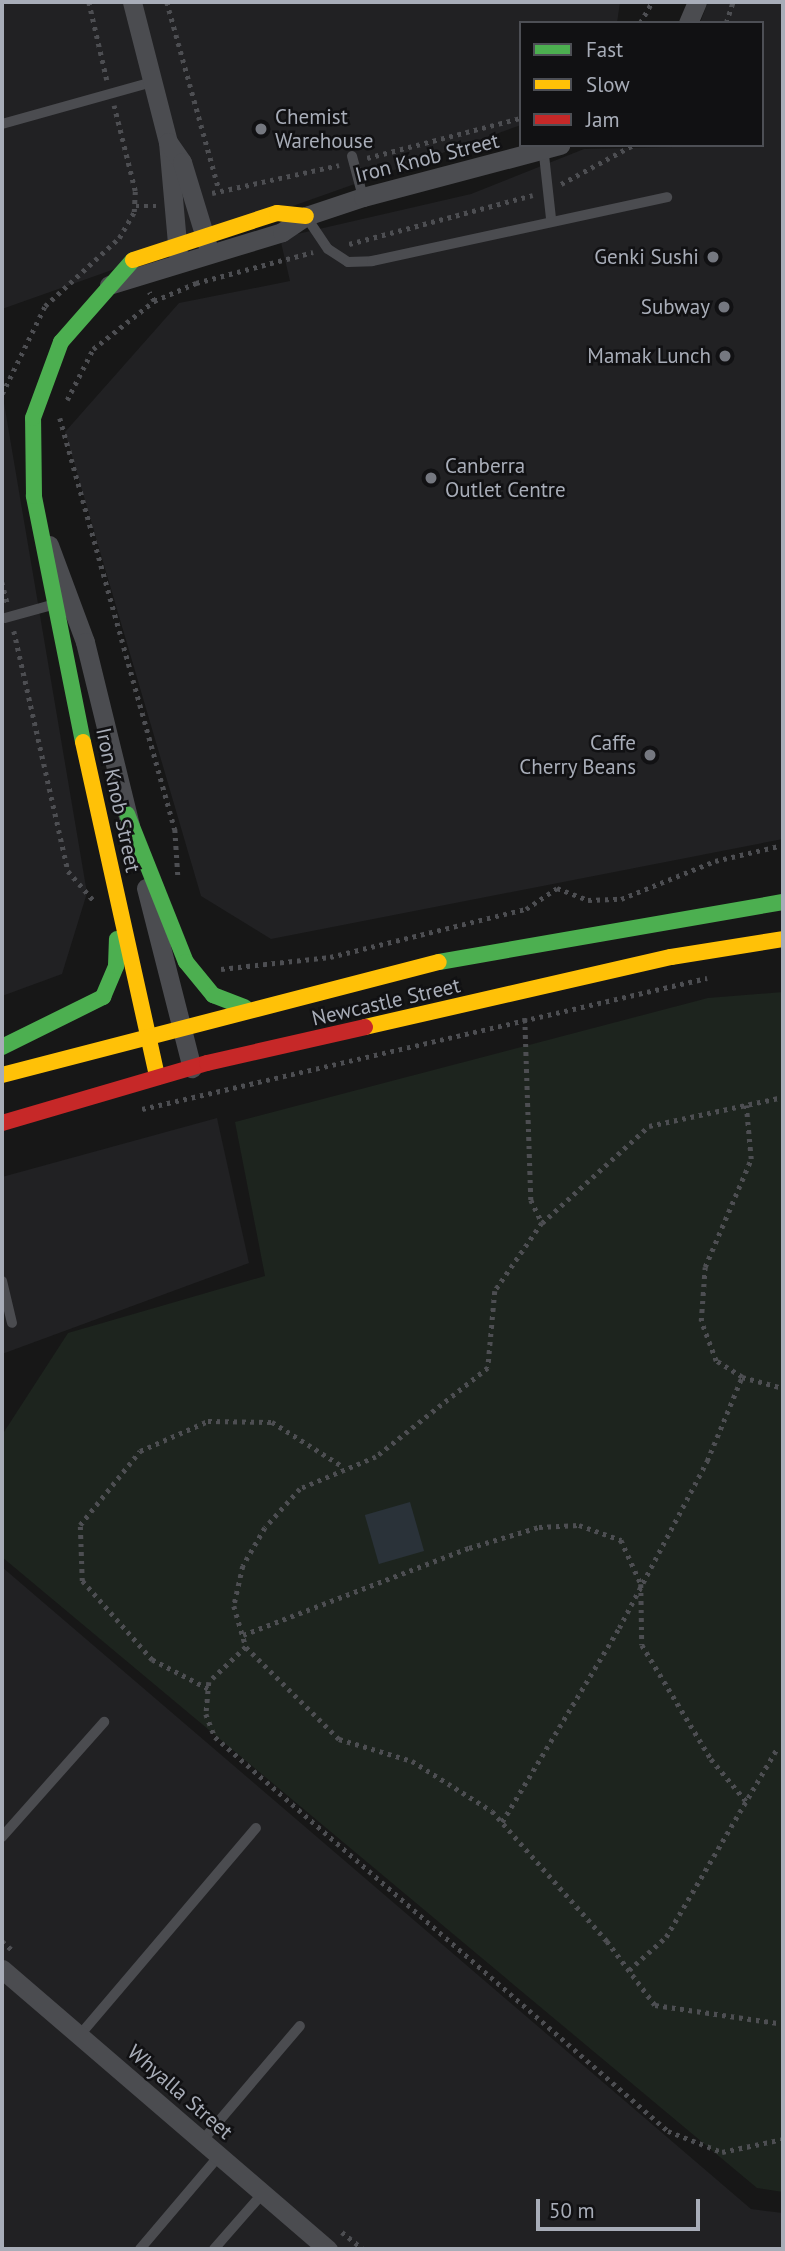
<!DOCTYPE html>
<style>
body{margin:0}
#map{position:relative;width:785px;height:2251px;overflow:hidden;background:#171717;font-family:"PT Sans",sans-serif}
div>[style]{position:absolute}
.built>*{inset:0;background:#212123}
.green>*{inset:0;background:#1d241e}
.water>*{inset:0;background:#2a3239;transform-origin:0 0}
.path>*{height:4.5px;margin-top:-2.25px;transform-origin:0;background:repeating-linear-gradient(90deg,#4d4e52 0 3.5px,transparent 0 8.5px)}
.lane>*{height:10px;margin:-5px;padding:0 5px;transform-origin:5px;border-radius:5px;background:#4b4c50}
.street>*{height:19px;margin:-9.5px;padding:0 9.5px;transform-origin:9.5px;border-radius:9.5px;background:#4b4c50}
.fast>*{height:16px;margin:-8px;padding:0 8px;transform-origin:8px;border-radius:8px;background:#4caf50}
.slow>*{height:16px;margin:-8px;padding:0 8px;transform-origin:8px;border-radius:8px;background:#ffc107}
.jam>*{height:16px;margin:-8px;padding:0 8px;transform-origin:8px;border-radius:8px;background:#c62828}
.dots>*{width:19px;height:19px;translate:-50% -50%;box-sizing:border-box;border:4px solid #111113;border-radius:50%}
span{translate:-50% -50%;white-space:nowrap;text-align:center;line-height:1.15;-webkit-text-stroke:5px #111113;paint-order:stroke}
.poi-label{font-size:21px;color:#a8adb8}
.left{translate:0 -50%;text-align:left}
.right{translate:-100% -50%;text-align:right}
.street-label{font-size:21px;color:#a8adb8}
.frame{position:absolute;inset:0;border:4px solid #a8adb8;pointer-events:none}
.legend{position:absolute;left:519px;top:21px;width:245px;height:126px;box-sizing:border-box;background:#111113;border:2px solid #4d4f55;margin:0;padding:9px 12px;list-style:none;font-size:21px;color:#a8adb8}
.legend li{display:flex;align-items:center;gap:14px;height:35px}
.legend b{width:35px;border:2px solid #4d4f55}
.scale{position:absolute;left:536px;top:2199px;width:164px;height:32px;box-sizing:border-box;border:4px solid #a8adb8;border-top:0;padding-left:9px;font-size:21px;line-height:24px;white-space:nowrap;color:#a8adb8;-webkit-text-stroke:5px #111113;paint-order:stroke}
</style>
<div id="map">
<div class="built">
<i style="clip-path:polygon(2px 2px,620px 2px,617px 23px,521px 23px,521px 125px,2px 309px)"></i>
<i style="clip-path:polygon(708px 2px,783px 2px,783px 839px,271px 939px,201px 896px,65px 432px,179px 303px,290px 281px,280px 238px,471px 194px,584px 149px,762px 145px,762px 23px,700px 23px)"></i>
<i style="clip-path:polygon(2px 391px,87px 893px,62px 974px,2px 996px)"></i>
<i style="clip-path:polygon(217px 1118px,249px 1263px,2px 1354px,2px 1177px)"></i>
<i style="clip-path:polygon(2px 1567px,751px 2209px,783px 2213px,783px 2249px,2px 2249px)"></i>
</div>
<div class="green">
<i style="clip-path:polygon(783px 992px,783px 2192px,757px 2188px,2px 1557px,2px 1435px,68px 1333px,265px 1276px,235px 1122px,708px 998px)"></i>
</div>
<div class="water">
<i style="left:410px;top:1502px;width:51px;height:47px;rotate:74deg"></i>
</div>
<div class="path">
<i style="left:89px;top:2px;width:80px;rotate:77deg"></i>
<i style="left:167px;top:2px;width:195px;rotate:74.5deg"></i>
<i style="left:640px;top:23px;width:24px;rotate:-60deg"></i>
<i style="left:726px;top:23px;width:22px;rotate:-72deg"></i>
<i style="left:367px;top:158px;width:159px;rotate:-14.6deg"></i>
<i style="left:561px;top:184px;width:82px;rotate:-28.4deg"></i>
<i style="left:212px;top:193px;width:130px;rotate:-12.4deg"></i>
<i style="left:136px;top:206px;width:20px"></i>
<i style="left:349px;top:244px;width:190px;rotate:-14.9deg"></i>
<i style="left:154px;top:301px;width:46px;rotate:-23.2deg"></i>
<i style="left:196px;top:283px;width:121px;rotate:-14.8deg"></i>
<i style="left:2px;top:394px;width:98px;rotate:-64deg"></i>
<i style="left:45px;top:306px;width:100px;rotate:-42.6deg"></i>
<i style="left:119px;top:238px;width:30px;rotate:-60deg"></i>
<i style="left:134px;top:212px;width:21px;rotate:-87deg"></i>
<i style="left:135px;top:191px;width:88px;rotate:-103.9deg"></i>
<i style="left:67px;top:400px;width:57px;rotate:-63deg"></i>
<i style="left:93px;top:349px;width:78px;rotate:-38.2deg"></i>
<i style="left:154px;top:301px;width:10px;rotate:-119deg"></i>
<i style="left:60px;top:418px;width:427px;rotate:74.4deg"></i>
<i style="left:175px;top:829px;width:46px;rotate:86.3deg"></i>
<i style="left:2px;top:582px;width:21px;rotate:76deg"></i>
<i style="left:14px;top:631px;width:246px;rotate:77.3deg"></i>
<i style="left:68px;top:871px;width:40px;rotate:49deg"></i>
<i style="left:221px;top:969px;width:110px;rotate:-6.3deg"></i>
<i style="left:330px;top:957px;width:202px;rotate:-13.8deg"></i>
<i style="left:526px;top:909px;width:37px;rotate:-34deg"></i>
<i style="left:557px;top:888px;width:33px;rotate:21deg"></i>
<i style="left:588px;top:900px;width:33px;rotate:-2deg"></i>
<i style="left:621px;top:899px;width:101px;rotate:-22deg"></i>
<i style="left:715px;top:861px;width:70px;rotate:-13.2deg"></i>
<i style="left:525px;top:1018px;width:182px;rotate:88.1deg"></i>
<i style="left:531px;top:1200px;width:25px;rotate:64deg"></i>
<i style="left:542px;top:1223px;width:83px;rotate:124.7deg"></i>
<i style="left:495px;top:1291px;width:77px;rotate:95.2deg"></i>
<i style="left:488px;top:1368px;width:143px;rotate:141.5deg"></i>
<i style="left:376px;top:1457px;width:82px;rotate:157.2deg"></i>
<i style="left:300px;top:1489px;width:52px;rotate:131.9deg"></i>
<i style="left:265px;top:1528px;width:44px;rotate:120.1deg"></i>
<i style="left:243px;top:1566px;width:41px;rotate:102.7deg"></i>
<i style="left:234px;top:1606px;width:43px;rotate:73.7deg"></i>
<i style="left:246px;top:1647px;width:131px;rotate:44.7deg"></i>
<i style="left:339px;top:1739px;width:76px;rotate:16.8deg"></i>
<i style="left:412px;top:1761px;width:94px;rotate:32deg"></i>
<i style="left:492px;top:1811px;width:174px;rotate:48.5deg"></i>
<i style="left:607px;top:1941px;width:80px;rotate:53.1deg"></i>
<i style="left:655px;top:2005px;width:129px;rotate:8.4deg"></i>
<i style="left:142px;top:1109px;width:580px;rotate:-13.05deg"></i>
<i style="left:542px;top:1223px;width:144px;rotate:-42.2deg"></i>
<i style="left:649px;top:1126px;width:137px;rotate:-12.2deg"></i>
<i style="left:742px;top:1377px;width:31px;rotate:-148deg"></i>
<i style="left:716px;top:1361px;width:43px;rotate:-110.6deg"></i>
<i style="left:701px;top:1321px;width:54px;rotate:-85.8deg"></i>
<i style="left:705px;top:1267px;width:117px;rotate:-66.9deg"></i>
<i style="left:751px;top:1159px;width:54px;rotate:-95.3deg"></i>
<i style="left:243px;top:1635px;width:242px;rotate:-21.1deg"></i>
<i style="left:469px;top:1548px;width:73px;rotate:-16.7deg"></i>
<i style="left:539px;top:1527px;width:40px;rotate:-2.9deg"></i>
<i style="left:579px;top:1525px;width:45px;rotate:19.7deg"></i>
<i style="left:621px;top:1540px;width:48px;rotate:65.6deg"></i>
<i style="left:641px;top:1584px;width:61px;rotate:89.1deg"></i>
<i style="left:642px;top:1645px;width:133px;rotate:58.8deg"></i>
<i style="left:711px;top:1759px;width:55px;rotate:50.2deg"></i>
<i style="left:246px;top:1647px;width:51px;rotate:136.6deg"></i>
<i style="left:209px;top:1682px;width:32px;rotate:95deg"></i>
<i style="left:206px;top:1714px;width:25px;rotate:69deg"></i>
<i style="left:215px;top:1737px;width:600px;rotate:41.02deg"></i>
<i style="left:668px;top:2131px;width:58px;rotate:21.3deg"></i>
<i style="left:722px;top:2152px;width:62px;rotate:-12deg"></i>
<i style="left:208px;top:1689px;width:63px;rotate:-152.6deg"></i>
<i style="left:152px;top:1660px;width:106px;rotate:-131.5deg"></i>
<i style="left:82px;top:1581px;width:56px;rotate:-92deg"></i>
<i style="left:80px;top:1525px;width:95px;rotate:-51deg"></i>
<i style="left:140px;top:1451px;width:74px;rotate:-23.8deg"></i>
<i style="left:208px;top:1421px;width:64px;rotate:0.9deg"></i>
<i style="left:272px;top:1422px;width:83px;rotate:32.2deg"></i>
<i style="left:502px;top:1822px;width:227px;rotate:-58.9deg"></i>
<i style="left:619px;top:1628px;width:189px;rotate:-62.2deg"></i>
<i style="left:707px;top:1461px;width:91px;rotate:-67.4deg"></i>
<i style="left:742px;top:1377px;width:42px;rotate:15deg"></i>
<i style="left:2px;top:1941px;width:15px;rotate:42deg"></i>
<i style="left:629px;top:1970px;width:50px;rotate:-41.7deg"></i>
<i style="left:666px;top:1937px;width:217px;rotate:-59.5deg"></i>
<i style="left:342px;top:2232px;width:27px;rotate:39deg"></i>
</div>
<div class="lane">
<i style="left:2px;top:124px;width:156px;rotate:-15.6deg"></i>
<i style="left:543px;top:146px;width:72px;rotate:83.7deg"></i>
<i style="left:352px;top:156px;width:42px;rotate:75deg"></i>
<i style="left:307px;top:218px;width:37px;rotate:56deg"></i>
<i style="left:328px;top:249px;width:24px;rotate:33deg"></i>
<i style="left:348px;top:262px;width:24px;rotate:-2deg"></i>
<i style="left:372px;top:261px;width:302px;rotate:-12.2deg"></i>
<i style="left:5px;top:618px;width:49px;rotate:-15.5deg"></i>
<i style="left:2px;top:1281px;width:43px;rotate:76.6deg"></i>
<i style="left:2px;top:1837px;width:154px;rotate:-48.4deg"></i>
<i style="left:79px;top:2036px;width:273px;rotate:-49.6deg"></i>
<i style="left:202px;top:2141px;width:151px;rotate:-49.6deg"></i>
<i style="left:140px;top:2249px;width:122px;rotate:-49.7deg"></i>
<i style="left:214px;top:2249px;width:74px;rotate:-48.8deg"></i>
</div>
<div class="street">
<i style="left:132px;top:2px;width:145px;rotate:75.6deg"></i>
<i style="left:168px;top:142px;width:112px;rotate:84.9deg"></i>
<i style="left:688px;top:23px;width:23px;rotate:-67deg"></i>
<i style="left:168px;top:142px;width:24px;rotate:55deg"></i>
<i style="left:182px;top:162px;width:86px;rotate:73deg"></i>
<i style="left:109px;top:285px;width:181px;rotate:-17deg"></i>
<i style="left:282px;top:232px;width:29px;rotate:-34deg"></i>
<i style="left:306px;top:216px;width:60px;rotate:-18.4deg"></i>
<i style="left:363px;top:197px;width:204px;rotate:-14.8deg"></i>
<i style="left:49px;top:545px;width:103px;rotate:69.6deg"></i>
<i style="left:85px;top:642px;width:188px;rotate:76.2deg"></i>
<i style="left:146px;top:888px;width:186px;rotate:75.7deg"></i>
<i style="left:2px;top:1969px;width:430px;rotate:40.7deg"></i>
</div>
<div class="fast">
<i style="left:83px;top:742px;width:251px;rotate:-101.3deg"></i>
<i style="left:34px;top:496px;width:78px;rotate:-90.7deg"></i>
<i style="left:33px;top:418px;width:81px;rotate:-69.8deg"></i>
<i style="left:61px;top:342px;width:109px;rotate:-48.7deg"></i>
<i style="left:127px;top:814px;width:159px;rotate:68.3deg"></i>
<i style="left:186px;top:962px;width:43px;rotate:50.7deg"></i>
<i style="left:213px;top:995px;width:34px;rotate:21deg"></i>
<i style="left:439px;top:962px;width:349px;rotate:-9.9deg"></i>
<i style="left:2px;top:1047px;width:113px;rotate:-26.3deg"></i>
<i style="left:103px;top:997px;width:34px;rotate:-67deg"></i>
<i style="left:116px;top:966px;width:27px;rotate:-88deg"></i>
</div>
<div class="slow">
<i style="left:133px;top:260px;width:151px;rotate:-18.1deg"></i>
<i style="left:277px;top:213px;width:29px;rotate:6deg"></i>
<i style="left:83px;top:742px;width:343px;rotate:77.5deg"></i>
<i style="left:365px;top:1027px;width:314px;rotate:-12.9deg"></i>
<i style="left:671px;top:957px;width:113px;rotate:-9.1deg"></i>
<i style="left:2px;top:1075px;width:451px;rotate:-14.5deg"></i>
</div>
<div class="jam">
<i style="left:2px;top:1123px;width:214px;rotate:-16.3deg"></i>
<i style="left:207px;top:1063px;width:162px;rotate:-12.8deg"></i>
</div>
<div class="dots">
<i style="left:261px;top:129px;background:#757880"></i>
<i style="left:713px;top:257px;background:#757880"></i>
<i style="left:724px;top:307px;background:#757880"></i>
<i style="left:725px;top:356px;background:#757880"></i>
<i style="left:431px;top:478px;background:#757880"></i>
<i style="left:650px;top:755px;background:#757880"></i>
</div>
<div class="poi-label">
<span class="left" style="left:275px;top:129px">Chemist<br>Warehouse</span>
<span class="right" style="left:699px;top:257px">Genki Sushi</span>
<span class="right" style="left:710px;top:307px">Subway</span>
<span class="right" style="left:711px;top:356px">Mamak Lunch</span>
<span class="left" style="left:445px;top:478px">Canberra<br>Outlet Centre</span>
<span class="right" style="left:636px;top:755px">Caffe<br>Cherry Beans</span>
</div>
<div class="street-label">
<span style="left:427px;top:158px;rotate:-14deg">Iron Knob Street</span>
<span style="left:118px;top:800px;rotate:78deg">Iron Knob Street</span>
<span style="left:386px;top:1002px;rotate:-13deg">Newcastle Street</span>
<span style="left:180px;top:2092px;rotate:41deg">Whyalla Street</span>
</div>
<div class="frame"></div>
<ul class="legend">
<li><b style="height:9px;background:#4caf50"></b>Fast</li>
<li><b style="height:9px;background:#ffc107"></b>Slow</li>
<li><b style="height:9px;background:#c62828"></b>Jam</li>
</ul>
<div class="scale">50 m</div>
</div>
